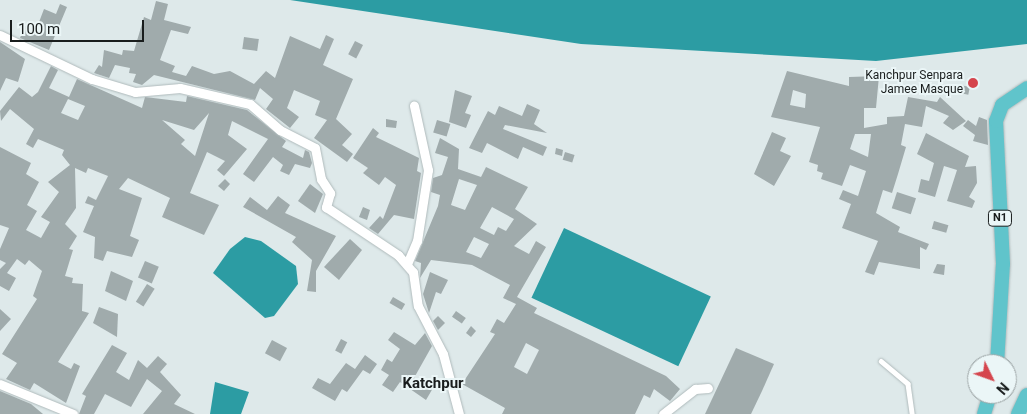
<!DOCTYPE html>
<style>
body{margin:0}
#map{position:relative;width:1027px;height:414px;overflow:hidden;background:#dee9ea;font-family:Roboto,sans-serif}
div>[style]{position:absolute}
.water>*{inset:0;background:#2c9ca3;transform-origin:0 0}
.building>*{inset:0;background:#a0abac;transform-origin:0 0}
.roads{filter:drop-shadow(0 0 1px #afbabb) drop-shadow(0 0 1px #afbabb)}
.service>*{height:4.5px;margin:-2.25px;padding:0 2.25px;transform-origin:2.25px;border-radius:2.25px;background:#fff}
.minor>*{height:9px;margin:-4.5px;padding:0 4.5px;transform-origin:4.5px;border-radius:4.5px;background:#fff}
.trunk>*{height:14px;margin:-7px;padding:0 7px;transform-origin:7px;border-radius:7px;background:#60c4cb}
.dots>*{width:14px;height:14px;translate:-50% -50%;box-sizing:border-box;border:2px solid #ebf6f7;border-radius:50%}
span{translate:-50% -50%;white-space:nowrap;text-align:center;line-height:1.15;-webkit-text-stroke:4px #ebf6f7;paint-order:stroke}
.shield-label span{padding:1px 4px;background:#ebf6f7;border:1px solid;border-radius:4px;-webkit-text-stroke-width:0}
.shield-label{font-size:11px;color:#191d1d;font-weight:700}
.poi-label{font-size:12px;color:#191d1d}
.right{translate:-100% -50%;text-align:right}
.quarter-label{font-size:15px;color:#191d1d;font-weight:700}
.north{position:absolute;left:967px;top:354px;width:50px;height:50px;box-sizing:border-box;background:#ebf6f7;border:1px solid #979fa0;border-radius:50%;rotate:132deg;font-size:14px;font-weight:700;line-height:20px;text-align:center;color:#191d1d}
.north::after{content:'';display:block;margin:auto;width:18px;height:22px;background:#d5454d;clip-path:polygon(50% 0,100% 100%,50% 72%,0 100%)}
.scale{position:absolute;left:10px;top:20px;width:134px;height:22px;box-sizing:border-box;border:2px solid #191d1d;border-top:0;padding-left:6px;font-size:15px;line-height:18px;white-space:nowrap;color:#191d1d;-webkit-text-stroke:4px #ebf6f7;paint-order:stroke}
</style>
<div id="map">
<div class="water">
<i style="clip-path:polygon(290px 0,1027px 0,1027px 44px,876px 61px,581px 44px)"></i>
<i style="left:564px;top:228px;width:162px;height:77px;rotate:25deg"></i>
<i style="clip-path:polygon(245px 237px,261px 241px,296px 266px,298px 284px,274px 316px,265px 318px,213px 273px,230px 249px)"></i>
<i style="clip-path:polygon(215px 382px,249px 392px,241px 414px,210px 414px)"></i>
</div>
<div class="building">
<i style="clip-path:polygon(156px 1px,168px 4px,164px 20px,191px 27px,188px 34px,171px 30px,160px 60px,175px 66px,172px 72px,186px 76px,192px 66px,214px 74px,230px 71px,254px 84px,266px 71px,275px 78px,290px 36px,320px 49px,326px 35px,334px 39px,323px 65px,353px 79px,336px 119px,352px 134px,342px 145px,353px 154px,347px 162px,314px 138px,327px 120px,315px 115px,320px 101px,294px 90px,287px 108px,299px 117px,290px 128px,266px 109px,273px 99px,260px 88px,255px 100px,154px 75px,142px 85px,133px 82px,136px 74px,129px 73px,130px 68px,115px 65px,109px 78px,94px 73px,99px 65px,102px 67px,104px 50px,122px 55px,123px 50px,134px 51px,144px 17px,151px 20px)"></i>
<i style="clip-path:polygon(60px 4px,67px 7px,49px 50px,20px 38px,25px 26px,36px 30px,44px 9px,56px 14px)"></i>
<i style="left:244px;top:37px;width:15px;height:12px;rotate:8deg"></i>
<i style="left:355px;top:41px;width:9px;height:15px;rotate:27deg"></i>
<i style="clip-path:polygon(0 42px,25px 59px,18px 82px,6px 78px,0 91px)"></i>
<i style="clip-path:polygon(evenodd,51px 66px,58px 70px,49px 88px,69px 97px,77px 79px,142px 108px,145px 97px,186px 102px,187px 96px,247px 110px,286px 141px,282px 147px,303px 158px,305px 150px,309px 152px,312px 163px,310px 168px,295px 164px,289px 175px,280px 171px,283px 165px,273px 157px,254px 182px,243px 174px,268px 139px,232px 121px,228px 135px,247px 149px,224px 176px,217px 170px,225px 161px,207px 152px,190px 193px,219px 205px,204px 235px,162px 217px,170px 198px,128px 178px,119px 189px,142px 198px,130px 236px,139px 240px,132px 257px,107px 251px,103px 261px,94px 258px,95px 237px,83px 232px,94px 206px,85px 203px,88px 196px,96px 200px,108px 176px,88px 168px,86px 173px,75px 168px,76px 208px,65px 224px,77px 236px,69px 249px,73px 250px,65px 276px,73px 278px,72px 283px,83px 284px,82px 311px,89px 313px,58px 362px,71px 369px,74px 363px,80px 366px,66px 403px,34px 383px,30px 390px,6px 379px,17px 363px,2px 354px,37px 299px,33px 296px,42px 271px,29px 260px,25px 265px,17px 259px,7px 273px,16px 278px,9px 291px,0 286px,0 269px,6px 263px,0 260px,0 249px,9px 228px,0 225px,0 147px,31px 163px,26px 174px,39px 182px,27px 205px,37px 211px,26px 230px,41px 238px,50px 222px,41px 217px,59px 192px,48px 182px,70px 165px,62px 155px,64px 150px,38px 139px,33px 148px,26px 144px,34px 129px,10px 109px,1px 121px,0 111px,19px 87px,32px 97px,38px 92px,51px 66px,68px 99px,85px 106px,78px 120px,61px 113px,68px 99px,51px 66px,209px 113px,195px 156px,181px 144px,185px 140px,162px 120px,194px 130px,209px 113px)"></i>
<i style="clip-path:polygon(evenodd,787px 71px,849px 86px,849px 77px,879px 76px,876px 108px,864px 108px,864px 128px,887px 124px,887px 117px,904px 116px,908px 97px,937px 102px,940px 97px,966px 121px,953px 130px,943px 123px,949px 116px,926px 106px,922px 127px,905px 124px,901px 145px,906px 147px,898px 174px,892px 193px,883px 190px,876px 213px,900px 227px,898px 232px,929px 244px,926px 250px,920px 247px,920px 269px,879px 262px,874px 275px,865px 272px,878px 241px,842px 228px,851px 204px,839px 199px,843px 190px,858px 196px,866px 171px,850px 165px,842px 186px,821px 179px,823px 173px,817px 171px,818px 165px,809px 162px,820px 127px,771px 117px,787px 71px,793px 90px,806px 94px,805px 108px,790px 105px,793px 90px,787px 71px,855px 134px,871px 134px,868px 157px,850px 149px,855px 134px)"></i>
<i style="left:960px;top:85px;width:10px;height:8px;rotate:11deg"></i>
<i style="clip-path:polygon(455px 90px,472px 96px,465px 113px,471px 115px,466px 128px,449px 122px)"></i>
<i style="clip-path:polygon(527px 104px,540px 110px,534px 124px,547px 133px,505px 125px,503px 129px,547px 147px,543px 156px,523px 147px,518px 159px,487px 143px,482px 153px,469px 148px,488px 111px,495px 115px,499px 106px,522px 116px)"></i>
<i style="clip-path:polygon(979px 117px,987px 120px,988px 145px,973px 141px,975px 135px,963px 126px,968px 120px,976px 126px)"></i>
<i style="clip-path:polygon(386px 119px,397px 121px,396px 128px,386px 127px)"></i>
<i style="left:437px;top:120px;width:14px;height:13px;rotate:17deg"></i>
<i style="clip-path:polygon(373px 128px,379px 133px,376px 137px,419px 158px,417px 171px,421px 173px,414px 219px,394px 215px,378px 234px,369px 228px,380px 216px,383px 219px,396px 185px,385px 177px,379px 185px,363px 173px,368px 168px,353px 158px)"></i>
<i style="clip-path:polygon(772px 132px,786px 138px,780px 151px,791px 156px,774px 186px,754px 174px)"></i>
<i style="clip-path:polygon(926px 133px,969px 156px,965px 167px,976px 166px,977px 183px,969px 197px,975px 201px,972px 208px,947px 201px,957px 170px,944px 166px,935px 197px,918px 192px,921px 179px,929px 181px,934px 163px,917px 154px)"></i>
<i style="clip-path:polygon(evenodd,440px 138px,459px 149px,458px 169px,481px 177px,486px 167px,528px 187px,515px 209px,537px 224px,514px 246px,529px 254px,536px 241px,546px 247px,517px 297px,537px 308px,534px 313px,666px 376px,680px 389px,670px 401px,654px 389px,650px 398px,644px 395px,635px 414px,502px 414px,505px 408px,462px 384px,495px 334px,490px 332px,497px 319px,504px 323px,516px 304px,503px 298px,510px 285px,472px 265px,431px 260px,420px 278px,421px 263px,415px 261px,438px 206px,440px 195px,431px 192px,433px 178px,442px 175px,448px 157px,435px 153px,440px 138px,459px 179px,477px 185px,465px 210px,451px 205px,459px 179px,440px 138px,492px 207px,514px 219px,506px 231px,498px 227px,494px 235px,480px 228px,492px 207px,440px 138px,474px 237px,489px 244px,481px 258px,466px 252px,474px 237px,440px 138px,526px 343px,539px 350px,527px 374px,514px 367px,526px 343px)"></i>
<i style="clip-path:polygon(556px 148px,563px 150px,562px 156px,555px 154px)"></i>
<i style="left:565px;top:152px;width:10px;height:8px;rotate:17deg"></i>
<i style="clip-path:polygon(225px 179px,230px 184px,224px 191px,218px 186px)"></i>
<i style="clip-path:polygon(310px 184px,323px 194px,315px 213px,298px 201px)"></i>
<i style="left:897px;top:192px;width:20px;height:17px;rotate:18deg"></i>
<i style="clip-path:polygon(278px 196px,290px 205px,285px 213px,336px 236px,316px 271px,316px 292px,307px 291px,312px 260px,292px 242px,296px 237px,243px 207px,250px 197px,267px 210px)"></i>
<i style="clip-path:polygon(363px 207px,370px 210px,367px 220px,359px 217px)"></i>
<i style="left:934px;top:221px;width:15px;height:8px;rotate:16deg"></i>
<i style="clip-path:polygon(350px 239px,362px 250px,339px 280px,324px 267px)"></i>
<i style="left:145px;top:261px;width:15px;height:18px;rotate:23deg"></i>
<i style="clip-path:polygon(937px 264px,945px 265px,944px 275px,933px 273px)"></i>
<i style="clip-path:polygon(111px 271px,133px 281px,126px 301px,105px 291px)"></i>
<i style="clip-path:polygon(430px 272px,448px 280px,441px 294px,436px 292px,429px 313px,423px 294px)"></i>
<i style="left:147px;top:284px;width:9px;height:21px;rotate:32deg"></i>
<i style="left:393px;top:297px;width:14px;height:7px;rotate:30deg"></i>
<i style="clip-path:polygon(99px 307px,118px 314px,117px 337px,93px 323px)"></i>
<i style="clip-path:polygon(0 309px,11px 319px,0 331px)"></i>
<i style="left:456px;top:311px;width:12px;height:7px;rotate:35deg"></i>
<i style="clip-path:polygon(438px 316px,445px 323px,438px 330px,433px 321px)"></i>
<i style="clip-path:polygon(471px 326px,476px 331px,471px 337px,466px 333px)"></i>
<i style="clip-path:polygon(394px 332px,415px 345px,425px 333px,432px 346px,414px 378px,433px 388px,426px 400px,400px 382px,393px 392px,382px 385px,389px 375px,381px 370px,387px 359px,392px 362px,400px 349px,388px 340px)"></i>
<i style="left:341px;top:339px;width:7px;height:13px;rotate:27deg"></i>
<i style="left:272px;top:340px;width:17px;height:15px;rotate:28deg"></i>
<i style="clip-path:polygon(112px 345px,127px 353px,116px 372px,129px 380px,138px 360px,147px 368px,158px 356px,167px 364px,160px 372px,181px 395px,174px 404px,195px 414px,143px 414px,162px 391px,147px 379px,131px 407px,105px 394px,94px 414px,79px 414px,86px 396px,82px 394px)"></i>
<i style="clip-path:polygon(736px 348px,774px 364px,762px 391px,751px 414px,705px 414px)"></i>
<i style="clip-path:polygon(365px 355px,377px 364px,370px 374px,363px 370px,347px 392px,342px 389px,335px 401px,312px 388px,318px 378px,330px 384px,346px 363px,355px 369px)"></i>
<i style="clip-path:polygon(0 391px,31px 404px,43px 414px,0 414px)"></i>
</div>
<div class="roads">
<div class="service">
<i style="left:881px;top:361px;width:35px;rotate:40deg"></i>
<i style="left:908px;top:384px;width:30px;rotate:82deg"></i>
</div>
<div class="minor">
<i style="left:0;top:35px;width:102px;rotate:25.6deg"></i>
<i style="left:92px;top:79px;width:45px;rotate:16.8deg"></i>
<i style="left:135px;top:92px;width:45px;rotate:-5.1deg"></i>
<i style="left:180px;top:88px;width:72px;rotate:12.9deg"></i>
<i style="left:250px;top:104px;width:40px;rotate:41deg"></i>
<i style="left:280px;top:130px;width:39px;rotate:27deg"></i>
<i style="left:315px;top:148px;width:32px;rotate:79deg"></i>
<i style="left:321px;top:179px;width:17px;rotate:57deg"></i>
<i style="left:330px;top:193px;width:15px;rotate:106deg"></i>
<i style="left:326px;top:207px;width:87px;rotate:33.7deg"></i>
<i style="left:398px;top:255px;width:23px;rotate:49deg"></i>
<i style="left:413px;top:272px;width:34px;rotate:82deg"></i>
<i style="left:418px;top:306px;width:54px;rotate:62.5deg"></i>
<i style="left:443px;top:354px;width:62px;rotate:75.1deg"></i>
<i style="left:407px;top:264px;width:25px;rotate:-67deg"></i>
<i style="left:417px;top:241px;width:72px;rotate:-81.2deg"></i>
<i style="left:428px;top:170px;width:66px;rotate:-102.3deg"></i>
<i style="left:0;top:384px;width:79px;rotate:22.3deg"></i>
<i style="left:663px;top:414px;width:41px;rotate:-38deg"></i>
<i style="left:695px;top:389px;width:13px;rotate:-4deg"></i>
</div>
<div class="trunk">
<i style="left:997px;top:364px;width:100px;rotate:-86.6deg"></i>
<i style="left:1003px;top:264px;width:143px;rotate:-92.8deg"></i>
<i style="left:996px;top:121px;width:17px;rotate:-69deg"></i>
<i style="left:1002px;top:105px;width:30px;rotate:-34deg"></i>
<i style="left:984px;top:414px;width:21px;rotate:-73deg"></i>
<i style="left:1018px;top:414px;width:21px;rotate:-65deg"></i>
</div>
</div>
<div class="dots">
<i style="left:973px;top:83px;background:#d5454d"></i>
</div>
<div class="shield-label">
<span style="left:1000px;top:218px">N1</span>
</div>
<div class="poi-label">
<span class="right" style="left:963px;top:83px">Kanchpur Senpara<br>Jamee Masque</span>
</div>
<div class="quarter-label">
<span style="left:433px;top:384px">Katchpur</span>
</div>
<div class="north">N</div>
<div class="scale">100 m</div>
</div>
